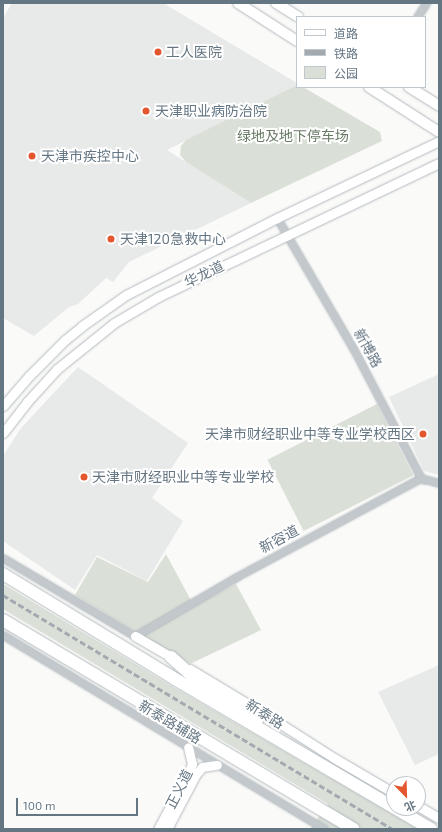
<!DOCTYPE html>
<meta charset="utf-8">
<style>
body{margin:0}
#map{position:relative;width:442px;height:832px;overflow:hidden;background:#fafaf8;font-family:"Exo 2","Noto Sans SC",sans-serif}
div>[style]{position:absolute}
.built>*{inset:0;background:#e8e9e9}
.green>*{inset:0;background:#dadfd7;transform-origin:0 0}
.roads{filter:drop-shadow(0 0 1px #b3babf) drop-shadow(0 0 1px #b3babf)}
.street>*{height:7px;margin:-3.5px;padding:0 3.5px;transform-origin:3.5px;border-radius:3.5px;background:#c3c8cc}
.secondary>*{height:9px;margin:-4.5px;padding:0 4.5px;transform-origin:4.5px;border-radius:4.5px;background:#fff}
.primary>*{height:10px;margin:-5px;padding:0 5px;transform-origin:5px;border-radius:5px;background:#fff}
.highway>*{height:12px;margin:-6px;padding:0 6px;transform-origin:6px;border-radius:6px;background:#fff}
.rail>*{height:2.5px;margin-top:-1.25px;transform-origin:0;background:repeating-linear-gradient(90deg,#a2aab0 0 6px,transparent 0 9px)}
.dots>*{width:11px;height:11px;translate:-50% -50%;box-sizing:border-box;border:2px solid #fff;border-radius:50%}
span{translate:-50% -50%;white-space:nowrap;text-align:center;line-height:1.15;-webkit-text-stroke:4px #fff;paint-order:stroke}
.poi-label{font-size:14px;color:#657683}
.left{translate:0 -50%;text-align:left}
.right{translate:-100% -50%;text-align:right}
.park-label{font-size:14px;color:#687a64}
.street-label{font-size:14px;color:#657683}
.frame{position:absolute;inset:0;border:4px solid #657683;pointer-events:none}
.legend{position:absolute;left:296px;top:16px;width:130px;height:72px;box-sizing:border-box;background:#fff;border:1px solid #c1c8cd;margin:0;padding:5px 7px;list-style:none;font-size:12px;color:#657683}
.legend li{display:flex;align-items:center;gap:8px;height:20px}
.legend b{width:20px;border:1px solid #c1c8cd}
.north{position:absolute;left:386px;top:776px;width:40px;height:40px;box-sizing:border-box;background:#fff;border:1px solid #c1c8cd;border-radius:50%;rotate:157deg;font-size:11px;font-weight:700;line-height:16px;text-align:center;color:#657683}
.north::after{content:'';display:block;margin:auto;width:14px;height:18px;background:#e4572e;clip-path:polygon(50% 0,100% 100%,50% 72%,0 100%)}
.scale{position:absolute;left:16px;top:798px;width:122px;height:18px;box-sizing:border-box;border:2px solid #657683;border-top:0;padding-left:5px;font-size:12px;line-height:14px;white-space:nowrap;color:#657683;-webkit-text-stroke:3px #fff;paint-order:stroke}
</style>
<div id="map">
<div class="built">
<i style="clip-path:polygon(12px 3px,163px 3px,297px 83px,297px 85px,167px 150px,251px 203px,129px 262px,113px 282px,106px 278px,78px 304px,69px 307px,34px 336px,3px 318px,3px 18px)"></i>
<i style="clip-path:polygon(78px 367px,188px 443px,152px 498px,183px 521px,147px 581px,97px 555px,75px 590px,3px 541px,3px 456px,21px 428px)"></i>
<i style="clip-path:polygon(439px 374px,439px 475px,424px 471px,389px 397px)"></i>
<i style="clip-path:polygon(439px 665px,439px 754px,415px 765px,378px 692px)"></i>
</div>
<div class="green">
<i style="clip-path:polygon(297px 85px,297px 87px,303px 87px,380px 132px,382px 141px,251px 203px,186px 162px,180px 155px,181px 146px,186px 140px)"></i>
<i style="left:377px;top:404px;width:80px;height:123px;rotate:63deg"></i>
<i style="clip-path:polygon(166px 554px,194px 606px,236px 584px,261px 630px,190px 664px,75px 595px,97px 557px,148px 582px)"></i>
<i style="clip-path:polygon(3px 584px,175px 688px,418px 829px,310px 829px,328px 804px,3px 609px)"></i>
</div>
<div class="roads">
<div class="street">
<i style="left:417px;top:17px;width:17px;rotate:-57deg"></i>
<i style="left:277px;top:218px;width:151px;rotate:59.7deg"></i>
<i style="left:353px;top:348px;width:147px;rotate:62.4deg"></i>
<i style="left:421px;top:478px;width:4px;rotate:27deg"></i>
<i style="left:3px;top:558px;width:153px;rotate:30.6deg"></i>
<i style="left:135px;top:636px;width:119px;rotate:-30.2deg"></i>
<i style="left:238px;top:576px;width:208px;rotate:-28.2deg"></i>
<i style="left:421px;top:478px;width:19px;rotate:16deg"></i>
<i style="left:3px;top:635px;width:375px;rotate:31.1deg"></i>
</div>
<div class="secondary">
<i style="left:3px;top:406px;width:40px;rotate:-49deg"></i>
<i style="left:29px;top:376px;width:51px;rotate:-45deg"></i>
<i style="left:65px;top:340px;width:22px;rotate:-39deg"></i>
<i style="left:82px;top:326px;width:54px;rotate:-35.2deg"></i>
<i style="left:126px;top:295px;width:169px;rotate:-27deg"></i>
<i style="left:277px;top:218px;width:179px;rotate:-25.4deg"></i>
<i style="left:3px;top:433px;width:39px;rotate:-52deg"></i>
<i style="left:27px;top:402px;width:45px;rotate:-47.7deg"></i>
<i style="left:57px;top:369px;width:73px;rotate:-38.9deg"></i>
<i style="left:114px;top:323px;width:51px;rotate:-30.6deg"></i>
<i style="left:158px;top:297px;width:311px;rotate:-25.5deg"></i>
<i style="left:135px;top:636px;width:48px;rotate:30.3deg"></i>
<i style="left:190px;top:669px;width:97px;rotate:31.1deg"></i>
<i style="left:273px;top:719px;width:72px;rotate:32.6deg"></i>
<i style="left:334px;top:758px;width:69px;rotate:30.3deg"></i>
<i style="left:418px;top:806px;width:24px;rotate:30deg"></i>
<i style="left:158px;top:829px;width:66px;rotate:-61.9deg"></i>
<i style="left:189px;top:771px;width:8px;rotate:-67deg"></i>
<i style="left:192px;top:764px;width:17px;rotate:-103deg"></i>
<i style="left:167px;top:829px;width:62px;rotate:-62.2deg"></i>
<i style="left:196px;top:774px;width:9px;rotate:-49deg"></i>
<i style="left:202px;top:767px;width:15px;rotate:-8deg"></i>
</div>
<div class="primary">
<i style="left:238px;top:3px;width:70px;rotate:32.8deg"></i>
<i style="left:276px;top:3px;width:26px;rotate:32deg"></i>
<i style="left:369px;top:87px;width:83px;rotate:32.7deg"></i>
<i style="left:409px;top:87px;width:36px;rotate:32deg"></i>
</div>
<div class="highway">
<i style="left:3px;top:574px;width:202px;rotate:31.4deg"></i>
<i style="left:175px;top:679px;width:297px;rotate:30.4deg"></i>
<i style="left:3px;top:620px;width:408px;rotate:30.8deg"></i>
<i style="left:171px;top:657px;width:39px;rotate:42deg"></i>
<i style="left:200px;top:683px;width:68px;rotate:31.8deg"></i>
</div>
</div>
<div class="rail">
<i style="left:3px;top:595px;width:454px;rotate:31deg"></i>
</div>
<div class="dots">
<i style="left:158px;top:52px;background:#e4572e"></i>
<i style="left:146px;top:111px;background:#e4572e"></i>
<i style="left:32px;top:156px;background:#e4572e"></i>
<i style="left:111px;top:239px;background:#e4572e"></i>
<i style="left:423px;top:434px;background:#e4572e"></i>
<i style="left:84px;top:477px;background:#e4572e"></i>
</div>
<div class="poi-label">
<span class="left" style="left:166px;top:52px">工人医院</span>
<span class="left" style="left:155px;top:111px">天津职业病防治院</span>
<span class="left" style="left:41px;top:156px">天津市疾控中心</span>
<span class="left" style="left:120px;top:239px">天津120急救中心</span>
<span class="right" style="left:415px;top:434px">天津市财经职业中等专业学校西区</span>
<span class="left" style="left:92px;top:477px">天津市财经职业中等专业学校</span>
</div>
<div class="park-label">
<span style="left:293px;top:136px">绿地及地下停车场</span>
</div>
<div class="street-label">
<span style="left:204px;top:274px;rotate:-26deg">华龙道</span>
<span style="left:368px;top:348px;rotate:61deg">新博路</span>
<span style="left:279px;top:539px;rotate:-28deg">新容道</span>
<span style="left:265px;top:714px;rotate:32deg">新泰路</span>
<span style="left:170px;top:722px;rotate:31deg">新泰路辅路</span>
<span style="left:179px;top:789px;rotate:-63deg">正义道</span>
</div>
<div class="frame"></div>
<ul class="legend">
<li><b style="height:5px;background:#fff"></b>道路</li>
<li><b style="height:5px;background:#a2aab0"></b>铁路</li>
<li><b style="height:11px;background:#dadfd7"></b>公园</li>
</ul>
<div class="north">北</div>
<div class="scale">100 m</div>
</div>
